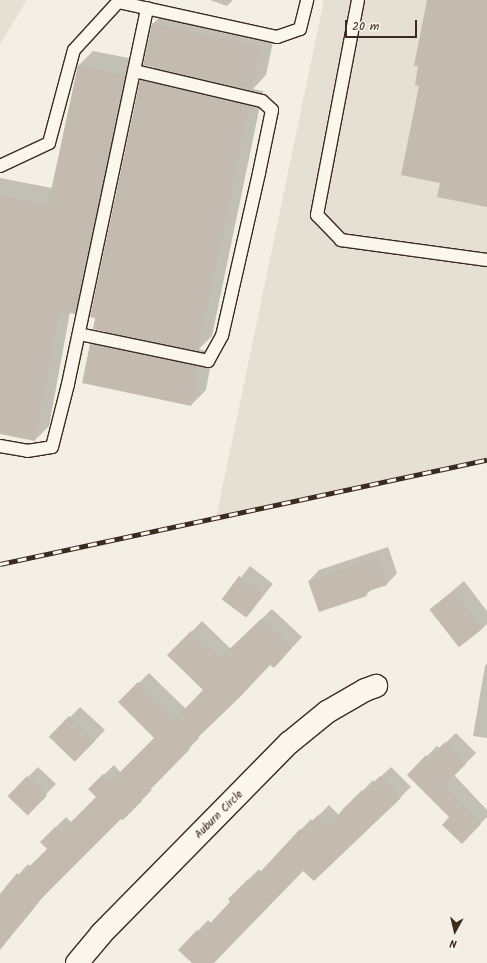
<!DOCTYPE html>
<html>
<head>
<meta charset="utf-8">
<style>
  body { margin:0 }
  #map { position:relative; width:487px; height:963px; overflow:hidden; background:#f3efe4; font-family:Kalam,sans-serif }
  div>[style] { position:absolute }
  .built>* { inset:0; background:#e5dfd4 }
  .shadow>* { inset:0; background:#0003; transform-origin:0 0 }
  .building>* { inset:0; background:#c3bbb0; transform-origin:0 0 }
  .roads { filter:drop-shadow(1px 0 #3b2a1e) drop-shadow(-1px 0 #3b2a1e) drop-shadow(0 1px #3b2a1e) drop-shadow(0 -1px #3b2a1e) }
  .service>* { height:12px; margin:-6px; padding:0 6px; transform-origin:6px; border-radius:6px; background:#fbf7ec }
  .minor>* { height:22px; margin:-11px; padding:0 11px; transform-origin:11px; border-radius:11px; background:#fbf7ec }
  .rail>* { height:4.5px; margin-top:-2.25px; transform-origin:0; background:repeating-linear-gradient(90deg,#fbf7ec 0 9px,#3b2a1e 0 18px); box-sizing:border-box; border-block:1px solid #3b2a1e }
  span { translate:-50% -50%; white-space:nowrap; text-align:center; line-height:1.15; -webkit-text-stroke:3px #fbf7ec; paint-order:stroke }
  .street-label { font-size:11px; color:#3b2a1e }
  .north { position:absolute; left:435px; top:911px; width:40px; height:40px; -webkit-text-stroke:3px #fbf7ec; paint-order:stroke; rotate:188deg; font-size:11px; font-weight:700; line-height:16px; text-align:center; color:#3b2a1e }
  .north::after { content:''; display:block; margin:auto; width:14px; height:18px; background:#3b2a1e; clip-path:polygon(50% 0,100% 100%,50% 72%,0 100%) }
  .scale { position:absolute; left:345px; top:20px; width:72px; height:18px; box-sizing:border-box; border:2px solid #3b2a1e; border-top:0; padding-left:5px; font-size:12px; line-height:14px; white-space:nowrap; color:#3b2a1e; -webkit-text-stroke:3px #fbf7ec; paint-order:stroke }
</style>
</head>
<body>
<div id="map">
  <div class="built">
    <i style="clip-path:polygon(0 0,27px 0,0 44px)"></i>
    <i style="clip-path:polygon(324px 0,487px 0,487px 460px,216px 518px)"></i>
  </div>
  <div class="shadow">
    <i style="clip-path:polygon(210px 0,233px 0,227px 6px)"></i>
    <i style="clip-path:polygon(167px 9px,275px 32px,266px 75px,253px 89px,263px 91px,212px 336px,199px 349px,209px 352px,212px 357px,206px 390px,191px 405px,91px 344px,105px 331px,140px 80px,154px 67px,153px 24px)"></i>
    <i style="clip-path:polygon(93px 51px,139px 60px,89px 298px,75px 313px,70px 312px,49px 426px,35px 440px,0 433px,0 178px,52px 188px,79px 65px)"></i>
    <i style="clip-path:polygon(388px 547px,397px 573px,387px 584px,373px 588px,366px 595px,309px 581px,319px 570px)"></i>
    <i style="left:250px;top:566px;width:29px;height:42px;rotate:38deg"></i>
    <i style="clip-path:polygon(464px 581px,487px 611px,487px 624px,483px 628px,430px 610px)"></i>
    <i style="clip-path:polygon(272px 609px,302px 637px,284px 656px,271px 664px,198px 736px,199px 738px,150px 789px,152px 790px,123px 819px,121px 817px,51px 887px,22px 923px,0 945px,0 896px,28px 864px,30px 866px,48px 849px,41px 842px,66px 817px,72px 823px,97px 797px,89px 789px,114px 765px,121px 773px,156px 738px,120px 702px,149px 673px,186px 709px,205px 690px,169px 655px,202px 621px,231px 649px)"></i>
    <i style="clip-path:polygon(487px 663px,487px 738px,473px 736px,485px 666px)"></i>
    <i style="clip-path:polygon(80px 707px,105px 730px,86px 750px,51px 737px)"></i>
    <i style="clip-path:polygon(456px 733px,476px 753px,454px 775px,487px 810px,487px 817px,462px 842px,451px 817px,408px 775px,437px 746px,440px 748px)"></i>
    <i style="clip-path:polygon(38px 767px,56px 784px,27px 814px,28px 777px)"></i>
    <i style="clip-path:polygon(391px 767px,411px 787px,314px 880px,303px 870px,213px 963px,193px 963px,180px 950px,208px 920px,211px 923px,232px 901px,229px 899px,259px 869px,261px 872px,311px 819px,313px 821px,329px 805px,339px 815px,373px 780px,375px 782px)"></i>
  </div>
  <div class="building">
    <i style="clip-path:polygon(427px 0,487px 0,487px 207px,437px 197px,440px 183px,401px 175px,419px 86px,415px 85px,418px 66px,414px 66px)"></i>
    <i style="left:152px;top:23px;width:111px;height:43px;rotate:12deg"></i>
    <i style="clip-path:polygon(78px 65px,125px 75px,75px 314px,59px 311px,35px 441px,0 434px,0 195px,48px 205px)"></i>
    <i style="clip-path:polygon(140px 80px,249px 106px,198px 351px,93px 329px,95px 318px,90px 317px)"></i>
    <i style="clip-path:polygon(90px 344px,195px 366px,194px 371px,198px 371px,191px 406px,82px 383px)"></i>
    <i style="clip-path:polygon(378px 557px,387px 585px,366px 592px,367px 596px,319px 612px,308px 581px)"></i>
    <i style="left:239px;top:576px;width:30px;height:29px;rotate:37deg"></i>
    <i style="left:453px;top:591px;width:48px;height:30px;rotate:52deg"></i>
    <i style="clip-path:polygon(261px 619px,292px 648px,274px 668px,270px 665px,239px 698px,188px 747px,190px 749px,141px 799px,142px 801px,123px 820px,121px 819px,41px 899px,0 950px,0 894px,17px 873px,20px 876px,47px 849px,40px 842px,55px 827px,61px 832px,96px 797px,88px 789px,103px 774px,110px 782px,154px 738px,118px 702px,138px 682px,175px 719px,203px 690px,167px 655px,191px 631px,220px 658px)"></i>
    <i style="left:69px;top:716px;width:36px;height:29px;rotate:44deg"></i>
    <i style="clip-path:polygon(445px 742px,466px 764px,444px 786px,481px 824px,462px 844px,442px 825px,449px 817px,407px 775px,426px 755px,429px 758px)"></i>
    <i style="left:27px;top:776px;width:28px;height:28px;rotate:44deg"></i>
    <i style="clip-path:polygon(380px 776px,401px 798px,314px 881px,303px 871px,214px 963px,192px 963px,178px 950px,197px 930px,201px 933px,230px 902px,228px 899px,248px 879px,251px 882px,300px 829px,302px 831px,318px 815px,330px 826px,343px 809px,362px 790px,364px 792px)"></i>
  </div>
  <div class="roads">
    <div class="service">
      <i style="left:358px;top:0;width:219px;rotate:100.8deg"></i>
      <i style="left:317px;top:215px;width:35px;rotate:46deg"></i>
      <i style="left:341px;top:240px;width:147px;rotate:7.8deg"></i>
      <i style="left:0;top:166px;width:54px;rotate:-25.1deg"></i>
      <i style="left:49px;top:143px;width:96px;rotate:-75deg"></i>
      <i style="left:74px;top:50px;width:65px;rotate:-47.5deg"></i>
      <i style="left:118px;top:2px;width:163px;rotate:12.4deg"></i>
      <i style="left:277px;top:37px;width:24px;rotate:-19deg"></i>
      <i style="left:300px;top:29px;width:30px;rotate:-76deg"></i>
      <i style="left:79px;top:334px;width:132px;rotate:11.8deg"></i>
      <i style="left:208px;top:361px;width:29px;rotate:-61deg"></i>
      <i style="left:222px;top:336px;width:167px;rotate:-77.2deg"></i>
      <i style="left:259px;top:173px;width:64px;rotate:-78.3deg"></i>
      <i style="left:272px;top:110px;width:13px;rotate:-138deg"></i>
      <i style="left:262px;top:101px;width:131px;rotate:-166.8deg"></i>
      <i style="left:0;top:446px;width:27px;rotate:10deg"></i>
      <i style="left:27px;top:451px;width:25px;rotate:-9deg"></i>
      <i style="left:52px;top:447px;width:65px;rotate:-75.7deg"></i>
      <i style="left:68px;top:384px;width:384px;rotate:-78.1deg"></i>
    </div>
    <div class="minor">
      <i style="left:77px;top:963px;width:38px;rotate:-50deg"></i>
      <i style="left:101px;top:934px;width:268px;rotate:-45.5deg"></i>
      <i style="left:289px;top:743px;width:49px;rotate:-39.2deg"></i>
      <i style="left:327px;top:712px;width:44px;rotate:-30.1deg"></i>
      <i style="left:365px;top:690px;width:12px;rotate:-20deg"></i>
    </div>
  </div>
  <div class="rail">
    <i style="left:0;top:564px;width:498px;rotate:-12.1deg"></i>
  </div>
  <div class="street-label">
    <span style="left:219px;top:815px;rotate:-45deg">Auburn Circle</span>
  </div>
  <div class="north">N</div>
  <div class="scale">20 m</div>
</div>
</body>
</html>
